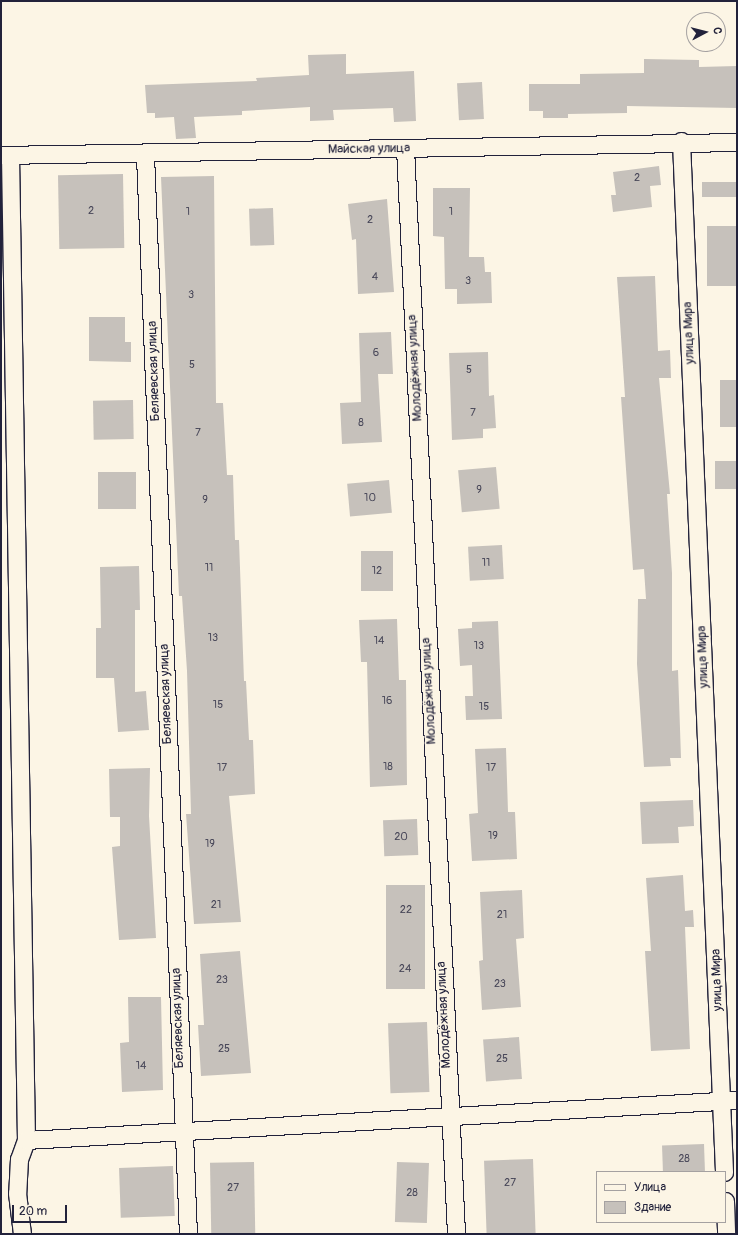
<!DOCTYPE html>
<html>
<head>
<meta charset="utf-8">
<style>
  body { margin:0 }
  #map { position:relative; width:738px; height:1235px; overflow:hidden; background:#fcf5e5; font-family:Pangolin,sans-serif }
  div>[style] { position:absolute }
  .building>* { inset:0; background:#c6c1bb; transform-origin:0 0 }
  .roads { filter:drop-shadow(1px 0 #22223b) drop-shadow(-1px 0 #22223b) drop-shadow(0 1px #22223b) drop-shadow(0 -1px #22223b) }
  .minor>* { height:17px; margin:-8.5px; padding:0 8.5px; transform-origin:8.5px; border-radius:8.5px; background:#fcf5e5 }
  span { translate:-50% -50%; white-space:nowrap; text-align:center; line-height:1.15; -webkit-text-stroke:3px #fcf5e5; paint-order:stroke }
  .number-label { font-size:11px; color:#4b4a5b }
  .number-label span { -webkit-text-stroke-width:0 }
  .street-label { font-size:13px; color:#22223b }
  .frame { position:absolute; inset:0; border:2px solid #22223b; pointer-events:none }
  .legend { position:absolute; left:596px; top:1171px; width:130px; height:52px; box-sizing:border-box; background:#fcf5e5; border:1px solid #a5a1a1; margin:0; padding:5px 7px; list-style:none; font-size:12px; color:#22223b }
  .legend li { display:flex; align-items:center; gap:8px; height:20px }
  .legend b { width:20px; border:1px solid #a5a1a1 }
  .north { position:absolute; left:686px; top:12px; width:40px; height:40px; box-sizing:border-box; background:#fcf5e5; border:1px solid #a5a1a1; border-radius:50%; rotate:83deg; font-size:11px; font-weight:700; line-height:16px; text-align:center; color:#22223b }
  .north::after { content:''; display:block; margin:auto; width:14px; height:18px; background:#22223b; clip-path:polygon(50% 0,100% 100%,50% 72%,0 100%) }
  .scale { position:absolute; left:12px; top:1205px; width:55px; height:18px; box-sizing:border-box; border:2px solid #22223b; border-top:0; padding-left:5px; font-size:12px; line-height:14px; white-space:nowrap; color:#22223b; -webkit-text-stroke:3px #fcf5e5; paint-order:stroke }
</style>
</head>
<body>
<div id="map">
  <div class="building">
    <i style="clip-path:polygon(346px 54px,346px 74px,414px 71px,416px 121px,394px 122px,393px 108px,333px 110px,334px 120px,310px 121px,310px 107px,242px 111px,242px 115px,194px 117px,196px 138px,176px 139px,174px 117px,155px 118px,155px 113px,147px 113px,145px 85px,257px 81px,256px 78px,309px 75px,308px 55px)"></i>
    <i style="clip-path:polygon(644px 59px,699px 60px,699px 67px,737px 66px,737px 108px,627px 106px,627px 113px,568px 114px,568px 118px,543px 118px,543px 111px,529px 111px,529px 84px,580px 84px,580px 74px,644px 73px)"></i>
    <i style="left:482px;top:82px;width:37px;height:25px;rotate:87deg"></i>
    <i style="clip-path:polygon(659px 166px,661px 185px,650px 186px,652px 207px,613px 212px,611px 195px,616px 195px,613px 172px)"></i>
    <i style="left:123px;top:174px;width:74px;height:65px;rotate:89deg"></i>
    <i style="clip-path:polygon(214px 176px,216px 403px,223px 403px,227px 475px,233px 475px,235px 540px,239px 540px,244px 681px,246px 681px,249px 740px,253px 740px,255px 794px,229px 796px,241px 922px,194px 924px,186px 814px,191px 814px,187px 671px,182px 596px,179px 596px,161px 177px)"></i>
    <i style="left:737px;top:182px;width:15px;height:35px;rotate:90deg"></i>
    <i style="clip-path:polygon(433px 188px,470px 188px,469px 257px,484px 257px,485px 272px,491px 272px,492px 303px,457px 304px,457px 289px,445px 289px,444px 237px,433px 236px)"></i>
    <i style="clip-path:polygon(387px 199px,394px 292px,358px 294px,356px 239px,352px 240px,348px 204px)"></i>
    <i style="left:273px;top:208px;width:37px;height:24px;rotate:88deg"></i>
    <i style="left:737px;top:226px;width:60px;height:30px;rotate:90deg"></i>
    <i style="clip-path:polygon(655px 276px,658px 351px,670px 350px,671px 378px,659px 378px,670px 494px,667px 494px,672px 573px,672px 671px,678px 670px,681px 758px,670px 758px,671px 766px,644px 767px,637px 664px,638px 599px,646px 599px,644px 569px,633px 570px,621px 397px,625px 397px,617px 277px)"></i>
    <i style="clip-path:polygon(89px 317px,125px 317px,125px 342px,131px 342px,131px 362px,89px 361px)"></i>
    <i style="clip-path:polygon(391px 332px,393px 374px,378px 374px,382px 442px,342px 444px,340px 403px,361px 402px,359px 333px)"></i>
    <i style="clip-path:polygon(488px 352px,489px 396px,494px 395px,496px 428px,483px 429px,483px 438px,452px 440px,449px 353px)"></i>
    <i style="left:737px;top:380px;width:47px;height:17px;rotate:90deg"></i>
    <i style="left:133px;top:400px;width:39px;height:40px;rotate:89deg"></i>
    <i style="left:737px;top:461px;width:28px;height:22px;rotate:90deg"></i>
    <i style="left:496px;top:467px;width:42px;height:38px;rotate:85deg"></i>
    <i style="left:98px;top:472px;width:38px;height:37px"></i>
    <i style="left:389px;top:480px;width:33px;height:42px;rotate:85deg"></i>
    <i style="left:502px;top:545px;width:34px;height:34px;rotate:87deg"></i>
    <i style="left:361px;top:551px;width:32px;height:40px"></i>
    <i style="clip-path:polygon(139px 566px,140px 610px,135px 610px,135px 692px,146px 691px,149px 730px,118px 732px,114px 678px,96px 678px,96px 628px,101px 628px,100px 567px)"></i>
    <i style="clip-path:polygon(397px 619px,399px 680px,406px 680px,407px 785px,370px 787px,367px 662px,361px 662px,359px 620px)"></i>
    <i style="clip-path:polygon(498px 621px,502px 719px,466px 720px,465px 696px,473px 696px,472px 665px,460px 666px,458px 629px,472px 628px,472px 622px)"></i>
    <i style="clip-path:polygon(506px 748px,508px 812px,515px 812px,517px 859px,472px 861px,469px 814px,478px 813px,475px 749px)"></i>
    <i style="clip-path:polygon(150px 768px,149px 816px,156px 938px,119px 940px,112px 847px,120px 846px,120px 817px,110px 817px,109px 769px)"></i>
    <i style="clip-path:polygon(693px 800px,694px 826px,678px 827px,679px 843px,642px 844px,640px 802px)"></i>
    <i style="left:417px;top:819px;width:36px;height:34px;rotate:88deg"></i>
    <i style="clip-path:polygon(683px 875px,685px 911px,693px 910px,694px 927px,685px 927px,690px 1049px,651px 1051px,645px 951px,651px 951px,646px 878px)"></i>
    <i style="left:386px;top:885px;width:39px;height:104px"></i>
    <i style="clip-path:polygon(522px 890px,524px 938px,516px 939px,521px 1007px,482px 1010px,479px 961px,483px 960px,480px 892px)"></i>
    <i style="clip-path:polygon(240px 951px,251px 1073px,201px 1076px,198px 1025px,204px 1025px,200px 954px)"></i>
    <i style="clip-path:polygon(128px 997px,161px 997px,163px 1090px,122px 1092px,120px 1043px,129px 1042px)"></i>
    <i style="left:427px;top:1022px;width:70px;height:39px;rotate:88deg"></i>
    <i style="left:519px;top:1037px;width:42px;height:36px;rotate:86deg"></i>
    <i style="left:704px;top:1144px;width:28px;height:42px;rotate:88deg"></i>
    <i style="left:533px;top:1159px;width:75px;height:49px;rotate:88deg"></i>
    <i style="left:254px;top:1162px;width:72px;height:44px;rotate:89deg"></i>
    <i style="left:397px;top:1162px;width:32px;height:60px;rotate:2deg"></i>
    <i style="left:173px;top:1166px;width:50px;height:54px;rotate:88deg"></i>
  </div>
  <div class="roads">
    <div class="minor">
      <i style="left:681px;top:141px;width:1032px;rotate:87.61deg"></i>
      <i style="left:405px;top:148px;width:1087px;rotate:87.31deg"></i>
      <i style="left:1px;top:155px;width:736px;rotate:-1.01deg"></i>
      <i style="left:10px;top:155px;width:985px;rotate:89.07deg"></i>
      <i style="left:26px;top:1140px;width:20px;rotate:110deg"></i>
      <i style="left:19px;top:1159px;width:34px;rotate:93deg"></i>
      <i style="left:17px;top:1193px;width:41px;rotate:83deg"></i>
      <i style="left:145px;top:155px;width:1080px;rotate:87.72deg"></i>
      <i style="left:26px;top:1140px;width:712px;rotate:-3.22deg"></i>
      <i style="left:725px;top:1201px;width:33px;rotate:88deg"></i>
    </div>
  </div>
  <div class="number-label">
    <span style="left:637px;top:178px">2</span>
    <span style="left:91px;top:211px">2</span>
    <span style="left:188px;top:212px">1</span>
    <span style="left:451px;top:212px">1</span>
    <span style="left:370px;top:220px">2</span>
    <span style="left:375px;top:277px">4</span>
    <span style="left:468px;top:281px">3</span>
    <span style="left:191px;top:295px">3</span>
    <span style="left:376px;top:353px">6</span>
    <span style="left:192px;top:365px">5</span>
    <span style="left:469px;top:370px">5</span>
    <span style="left:473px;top:413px">7</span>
    <span style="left:361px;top:423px">8</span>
    <span style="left:198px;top:433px">7</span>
    <span style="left:479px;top:490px">9</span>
    <span style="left:370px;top:498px">10</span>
    <span style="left:205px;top:500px">9</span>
    <span style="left:486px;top:563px">11</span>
    <span style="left:209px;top:568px">11</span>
    <span style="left:377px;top:571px">12</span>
    <span style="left:213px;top:638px">13</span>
    <span style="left:379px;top:641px">14</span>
    <span style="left:479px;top:646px">13</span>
    <span style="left:387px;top:701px">16</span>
    <span style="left:218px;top:705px">15</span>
    <span style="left:484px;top:707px">15</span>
    <span style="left:388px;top:767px">18</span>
    <span style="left:222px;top:768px">17</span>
    <span style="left:491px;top:768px">17</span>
    <span style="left:493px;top:836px">19</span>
    <span style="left:401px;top:837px">20</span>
    <span style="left:210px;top:844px">19</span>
    <span style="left:216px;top:905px">21</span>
    <span style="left:406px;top:910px">22</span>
    <span style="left:502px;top:915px">21</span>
    <span style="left:405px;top:969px">24</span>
    <span style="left:222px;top:980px">23</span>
    <span style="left:500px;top:984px">23</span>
    <span style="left:224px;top:1049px">25</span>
    <span style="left:502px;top:1059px">25</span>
    <span style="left:141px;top:1066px">14</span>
    <span style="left:684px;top:1159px">28</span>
    <span style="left:510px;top:1183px">27</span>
    <span style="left:233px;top:1188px">27</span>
    <span style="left:412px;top:1193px">28</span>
  </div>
  <div class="street-label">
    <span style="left:369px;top:149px;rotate:-1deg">Майская улица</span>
    <span style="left:689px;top:333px;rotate:-92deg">улица Мира</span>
    <span style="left:415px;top:368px;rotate:-93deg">Молодёжная улица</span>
    <span style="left:154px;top:371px;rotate:-92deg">Беляевская улица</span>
    <span style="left:703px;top:657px;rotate:-92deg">улица Мира</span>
    <span style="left:429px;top:691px;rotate:-93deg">Молодёжная улица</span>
    <span style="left:166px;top:694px;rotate:-92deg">Беляевская улица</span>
    <span style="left:717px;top:980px;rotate:-92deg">улица Мира</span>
    <span style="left:444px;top:1015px;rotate:-93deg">Молодёжная улица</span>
    <span style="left:178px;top:1018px;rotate:-92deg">Беляевская улица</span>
  </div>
  <div class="frame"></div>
  <ul class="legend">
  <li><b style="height:5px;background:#fcf5e5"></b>Улица</li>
  <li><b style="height:11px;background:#c6c1bb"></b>Здание</li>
  </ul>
  <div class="north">С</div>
  <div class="scale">20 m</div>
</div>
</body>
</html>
